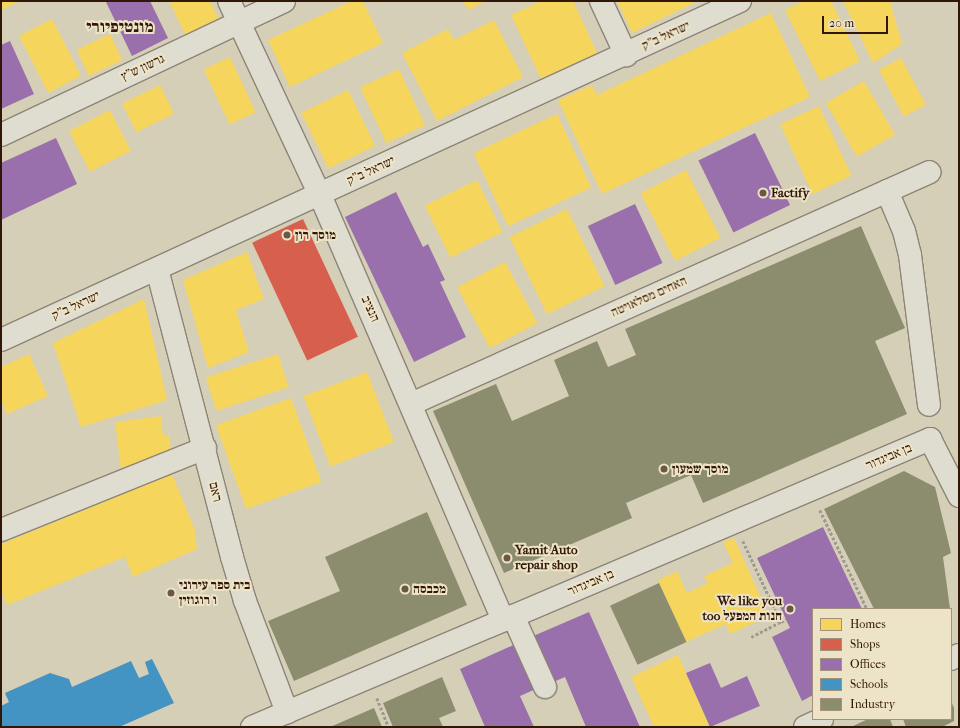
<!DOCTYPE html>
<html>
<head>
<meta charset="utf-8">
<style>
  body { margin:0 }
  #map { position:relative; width:960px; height:728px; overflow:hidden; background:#d6cfb8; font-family:"IM FELL French Canon","Frank Ruhl Libre",serif }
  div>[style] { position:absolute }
  .homes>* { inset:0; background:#f6d55c; transform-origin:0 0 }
  .shops>* { inset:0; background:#d6604d; transform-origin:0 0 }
  .offices>* { inset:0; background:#9970ab; transform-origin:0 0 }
  .schools>* { inset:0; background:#4393c3 }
  .industry>* { inset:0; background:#8c8c6e; transform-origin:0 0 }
  .path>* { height:2.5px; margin-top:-1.25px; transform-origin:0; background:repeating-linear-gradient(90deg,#9f998f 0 3px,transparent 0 5px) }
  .roads { filter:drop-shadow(1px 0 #8c8476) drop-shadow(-1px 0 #8c8476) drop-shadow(0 1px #8c8476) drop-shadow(0 -1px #8c8476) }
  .minor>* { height:22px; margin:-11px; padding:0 11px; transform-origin:11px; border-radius:11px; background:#dfdcd0 }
  .dots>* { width:11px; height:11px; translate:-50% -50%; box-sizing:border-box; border:2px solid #ede4c8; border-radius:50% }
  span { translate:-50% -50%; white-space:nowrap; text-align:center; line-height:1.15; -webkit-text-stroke:4px #ede4c8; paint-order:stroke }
  .street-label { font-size:13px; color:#311708 }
  .poi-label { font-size:13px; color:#311708; font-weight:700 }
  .left { translate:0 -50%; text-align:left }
  .right { translate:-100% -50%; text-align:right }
  .district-label { font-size:17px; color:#311708; font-weight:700 }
  .frame { position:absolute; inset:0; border:2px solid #311708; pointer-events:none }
  .legend { position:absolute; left:812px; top:608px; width:140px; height:112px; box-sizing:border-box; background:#ede4c8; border:1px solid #a2927b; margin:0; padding:5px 7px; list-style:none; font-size:12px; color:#311708 }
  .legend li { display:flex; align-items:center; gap:8px; height:20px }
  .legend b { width:20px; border:1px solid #a2927b }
  .scale { position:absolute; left:822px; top:16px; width:66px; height:18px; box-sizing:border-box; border:2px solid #311708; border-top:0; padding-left:5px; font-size:12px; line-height:14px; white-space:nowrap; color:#311708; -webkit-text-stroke:3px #ede4c8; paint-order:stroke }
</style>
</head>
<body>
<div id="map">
  <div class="homes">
    <i style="clip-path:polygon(1px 1px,20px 1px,1px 10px)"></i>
    <i style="clip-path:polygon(169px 1px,210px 1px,220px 22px,187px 38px)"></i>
    <i style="clip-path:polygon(352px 1px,363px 1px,383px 43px,290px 87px,268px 40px)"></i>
    <i style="clip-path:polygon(463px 1px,486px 1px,468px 10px)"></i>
    <i style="clip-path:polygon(541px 1px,573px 1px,597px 53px,541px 79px,511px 15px)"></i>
    <i style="clip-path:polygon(617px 1px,693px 1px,694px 3px,632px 33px)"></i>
    <i style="clip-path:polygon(804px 1px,831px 1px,860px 61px,820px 81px,785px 10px)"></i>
    <i style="clip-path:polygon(843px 1px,890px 1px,902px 44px,873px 63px)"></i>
    <i style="clip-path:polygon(771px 13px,810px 97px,602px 194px,558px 100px,592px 85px,597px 95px)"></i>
    <i style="left:52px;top:19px;width:64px;height:37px;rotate:63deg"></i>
    <i style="clip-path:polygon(494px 20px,523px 77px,437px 121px,402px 53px,448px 29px,454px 40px)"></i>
    <i style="left:110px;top:34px;width:29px;height:37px;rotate:65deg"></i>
    <i style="left:230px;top:57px;width:61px;height:29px;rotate:65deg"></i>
    <i style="left:901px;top:58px;width:53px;height:25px;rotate:62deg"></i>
    <i style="left:399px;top:69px;width:62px;height:43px;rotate:65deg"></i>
    <i style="left:864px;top:81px;width:62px;height:44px;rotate:60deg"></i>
    <i style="left:160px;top:85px;width:32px;height:42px;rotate:64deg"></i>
    <i style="left:348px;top:90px;width:62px;height:52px;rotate:64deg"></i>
    <i style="left:819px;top:106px;width:77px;height:43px;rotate:65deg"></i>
    <i style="left:110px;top:110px;width:46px;height:46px;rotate:63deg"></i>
    <i style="left:557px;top:114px;width:81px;height:92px;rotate:65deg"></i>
    <i style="left:686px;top:170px;width:76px;height:51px;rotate:63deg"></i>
    <i style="left:477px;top:180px;width:58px;height:58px;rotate:64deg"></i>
    <i style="left:567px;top:209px;width:86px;height:64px;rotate:64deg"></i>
    <i style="clip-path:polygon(247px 252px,264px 299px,236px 310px,249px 352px,208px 368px,183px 280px)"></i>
    <i style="left:505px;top:262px;width:69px;height:54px;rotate:62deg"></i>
    <i style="clip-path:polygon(144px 299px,167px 400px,81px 427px,53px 343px)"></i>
    <i style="clip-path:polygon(29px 354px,48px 396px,7px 414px,1px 400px,1px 367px)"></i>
    <i style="left:278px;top:354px;width:35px;height:76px;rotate:72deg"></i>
    <i style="left:367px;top:372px;width:75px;height:68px;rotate:69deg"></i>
    <i style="left:291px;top:398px;width:89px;height:80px;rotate:70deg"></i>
    <i style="clip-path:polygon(161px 416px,163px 436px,169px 435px,171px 450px,121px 470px,115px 422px)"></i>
    <i style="clip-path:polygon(172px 474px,195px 530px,197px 549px,133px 577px,125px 557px,7px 605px,1px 590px,1px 544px)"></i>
    <i style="clip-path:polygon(734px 538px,769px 616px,730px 634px,726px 624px,686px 642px,658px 580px,677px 571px,687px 593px,708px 583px,704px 576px,733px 563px,723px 542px)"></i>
    <i style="clip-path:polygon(678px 655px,710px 727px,654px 727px,631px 677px)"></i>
  </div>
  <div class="shops">
    <i style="left:303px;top:219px;width:130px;height:56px;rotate:65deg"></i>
  </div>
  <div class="offices">
    <i style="clip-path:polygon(109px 1px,150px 1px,168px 38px,132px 56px,106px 2px)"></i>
    <i style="clip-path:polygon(10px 41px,34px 94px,1px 109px,1px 45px)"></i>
    <i style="left:755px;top:133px;width:80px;height:63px;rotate:64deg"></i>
    <i style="clip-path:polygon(56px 138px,77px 184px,1px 220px,1px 163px)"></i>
    <i style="clip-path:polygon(396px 192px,423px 247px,428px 244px,445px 280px,440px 282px,466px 337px,414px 362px,345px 217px)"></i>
    <i style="left:635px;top:204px;width:65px;height:52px;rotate:65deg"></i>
    <i style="clip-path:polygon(823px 527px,862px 609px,813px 609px,813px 695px,802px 701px,772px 637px,790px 628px,757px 558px)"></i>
    <i style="clip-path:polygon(589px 612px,640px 727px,586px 727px,565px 677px,551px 683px,531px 637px)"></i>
    <i style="clip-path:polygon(518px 643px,538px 688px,520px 696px,534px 727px,485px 727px,460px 669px)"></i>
    <i style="clip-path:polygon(710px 663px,721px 688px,747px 676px,760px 706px,710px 727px,686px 673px)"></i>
  </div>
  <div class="schools">
    <i style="clip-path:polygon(152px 659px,174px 703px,119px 727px,1px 727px,1px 706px,9px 702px,5px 693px,50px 673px,69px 679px,72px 687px,131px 661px,139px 678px,149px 674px,145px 662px)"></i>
  </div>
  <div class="industry">
    <i style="clip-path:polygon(861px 226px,905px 328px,875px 341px,907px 414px,703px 503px,691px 475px,626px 503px,632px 518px,504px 573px,433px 411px,496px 384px,512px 421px,569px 396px,554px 360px,597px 341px,608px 367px,636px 355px,625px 329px)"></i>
    <i style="clip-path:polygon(904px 471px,935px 487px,951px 553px,943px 557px,950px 609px,874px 609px,824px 509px)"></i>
    <i style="clip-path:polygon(427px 512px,467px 605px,294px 681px,268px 621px,340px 591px,325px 557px)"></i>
    <i style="left:659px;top:583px;width:65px;height:54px;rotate:65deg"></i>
    <i style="clip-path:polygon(442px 677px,456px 711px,439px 718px,443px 727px,393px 727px,383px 703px)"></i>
    <i style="clip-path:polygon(951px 701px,954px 708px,954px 721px,942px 727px,906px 727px,903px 719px,951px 719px)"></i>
    <i style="clip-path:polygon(374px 708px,382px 727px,330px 727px)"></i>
    <i style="clip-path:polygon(868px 719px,890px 719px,893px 727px,851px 727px)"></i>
  </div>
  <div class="path">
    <i style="left:820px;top:510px;width:110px;rotate:64.6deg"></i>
    <i style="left:743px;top:541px;width:89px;rotate:64.9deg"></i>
    <i style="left:781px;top:622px;width:6px;rotate:-31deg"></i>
    <i style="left:751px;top:637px;width:34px;rotate:-27deg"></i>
    <i style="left:377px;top:698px;width:31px;rotate:68deg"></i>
  </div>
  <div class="roads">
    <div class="minor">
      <i style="left:229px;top:1px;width:214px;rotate:64.9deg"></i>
      <i style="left:320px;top:195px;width:463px;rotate:66.7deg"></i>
      <i style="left:601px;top:1px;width:60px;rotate:65.2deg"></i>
      <i style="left:1px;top:135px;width:313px;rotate:-25.3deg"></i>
      <i style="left:887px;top:191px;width:43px;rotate:67deg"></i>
      <i style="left:904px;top:231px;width:25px;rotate:76deg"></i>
      <i style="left:910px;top:255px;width:151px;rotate:82.8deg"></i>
      <i style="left:157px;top:269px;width:298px;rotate:75.4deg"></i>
      <i style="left:232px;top:557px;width:46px;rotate:73.5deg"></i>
      <i style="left:245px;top:601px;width:119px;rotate:69.3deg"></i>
      <i style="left:1px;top:340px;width:813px;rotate:-24.64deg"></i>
      <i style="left:411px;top:404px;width:568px;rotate:-24.09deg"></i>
      <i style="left:1px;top:530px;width:220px;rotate:-21.9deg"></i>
      <i style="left:513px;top:616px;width:78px;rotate:65.7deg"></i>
      <i style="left:951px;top:659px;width:9px;rotate:-27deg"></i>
      <i style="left:252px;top:727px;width:737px;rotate:-23.01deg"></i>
      <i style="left:930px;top:439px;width:64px;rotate:63deg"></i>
      <i style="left:805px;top:727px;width:19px;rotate:-25deg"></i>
    </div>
  </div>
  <div class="dots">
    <i style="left:763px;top:193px;background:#6b5746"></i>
    <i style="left:287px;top:235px;background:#6b5746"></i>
    <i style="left:664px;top:469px;background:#6b5746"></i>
    <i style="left:507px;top:558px;background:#6b5746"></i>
    <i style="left:405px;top:589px;background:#6b5746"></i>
    <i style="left:171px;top:593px;background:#6b5746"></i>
    <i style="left:790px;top:609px;background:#6b5746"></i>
  </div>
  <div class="street-label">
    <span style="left:666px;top:36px;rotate:-25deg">ישראל ב"ק</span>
    <span style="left:143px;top:68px;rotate:-25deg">גרשון ש"ץ</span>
    <span style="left:371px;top:171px;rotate:-25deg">ישראל ב"ק</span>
    <span style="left:649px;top:297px;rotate:-24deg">האחים מסלאויטה</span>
    <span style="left:76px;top:306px;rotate:-25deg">ישראל ב"ק</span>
    <span style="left:370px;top:309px;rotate:66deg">הנציב</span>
    <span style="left:889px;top:457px;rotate:-23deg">בן אביגדור</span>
    <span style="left:215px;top:492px;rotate:77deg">ראם</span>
    <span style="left:591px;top:583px;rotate:-23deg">בן אביגדור</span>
  </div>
  <div class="poi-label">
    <span class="left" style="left:771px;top:193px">Factify</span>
    <span class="left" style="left:295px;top:235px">מוסך רון</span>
    <span class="left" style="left:672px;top:469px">מוסך שמעון</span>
    <span class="left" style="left:515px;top:558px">Yamit Auto<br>repair shop</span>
    <span class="left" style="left:179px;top:593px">בית ספר עירוני<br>ו רוגוזין</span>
    <span class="left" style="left:413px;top:589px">מכבסה</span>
    <span class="right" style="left:782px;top:609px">We like you<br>too חנות המפעל</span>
  </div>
  <div class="district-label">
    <span style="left:120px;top:27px">מונטיפיורי</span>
  </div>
  <div class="frame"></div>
  <ul class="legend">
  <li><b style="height:11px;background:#f6d55c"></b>Homes</li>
  <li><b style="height:11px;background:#d6604d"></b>Shops</li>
  <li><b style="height:11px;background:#9970ab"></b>Offices</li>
  <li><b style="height:11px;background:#4393c3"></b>Schools</li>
  <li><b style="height:11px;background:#8c8c6e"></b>Industry</li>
  </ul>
  <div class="scale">20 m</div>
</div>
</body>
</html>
